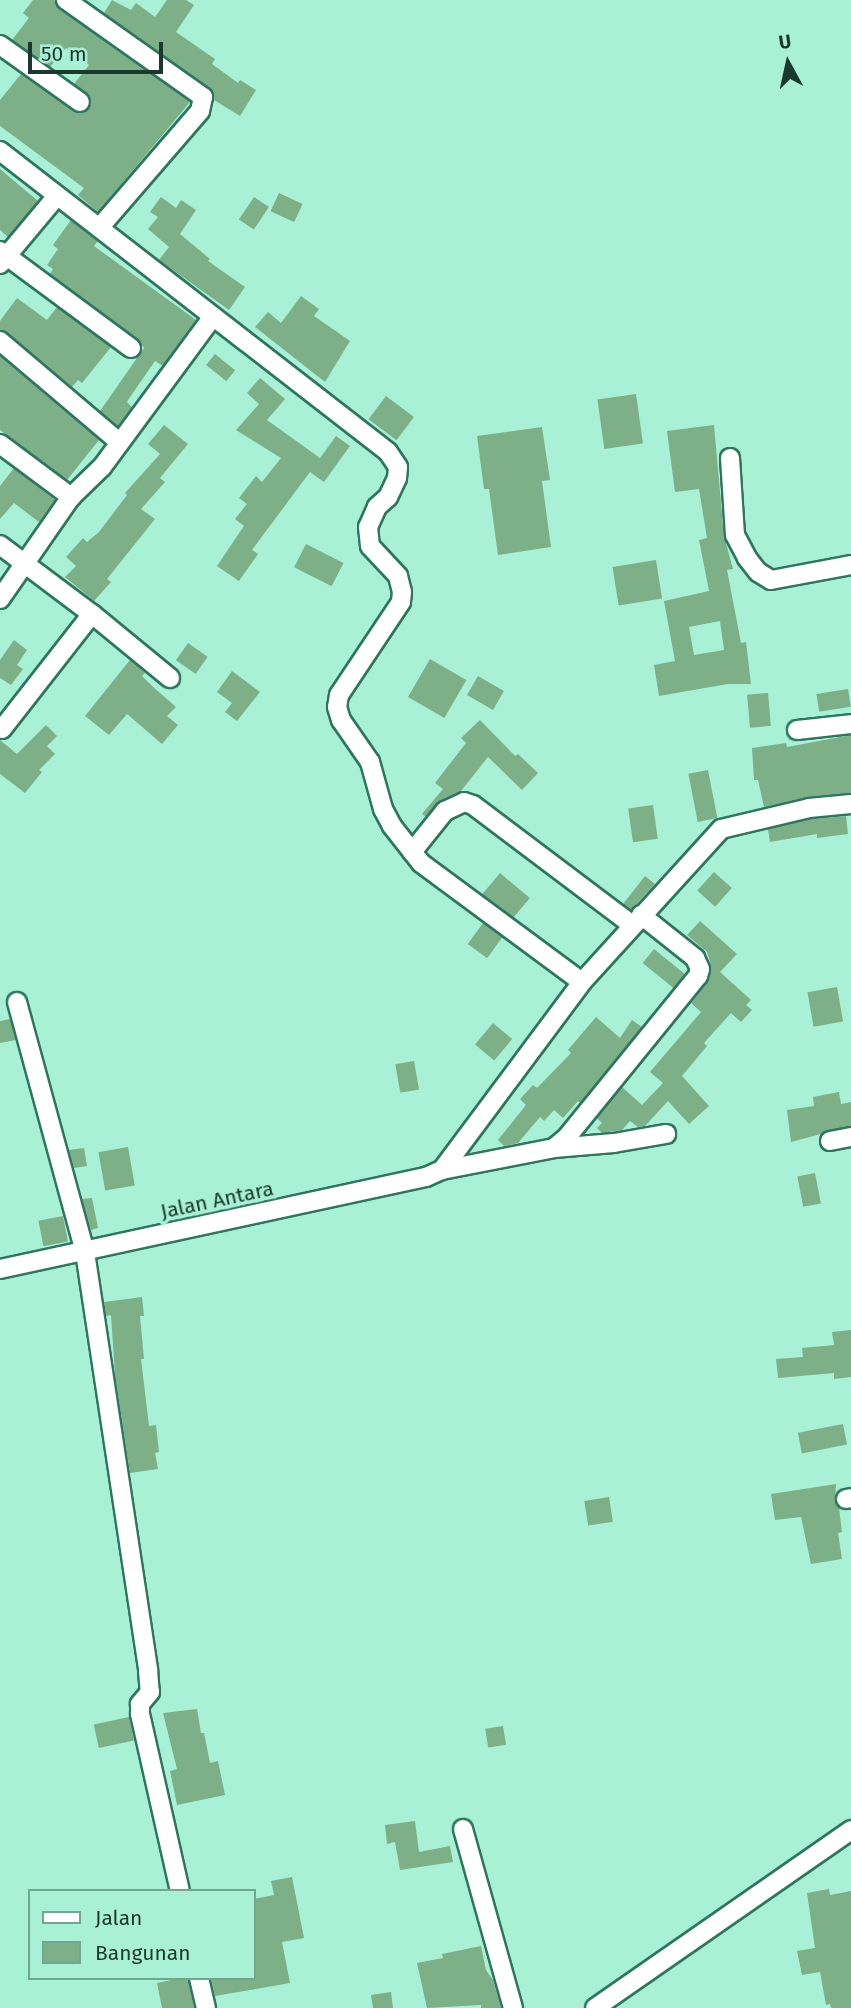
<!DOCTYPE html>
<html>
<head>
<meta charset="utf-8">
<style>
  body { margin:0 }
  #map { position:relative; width:851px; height:2008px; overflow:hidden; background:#a8f1d6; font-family:"Fira Sans",sans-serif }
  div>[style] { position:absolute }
  .building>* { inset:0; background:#7db086; transform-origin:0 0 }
  .roads { filter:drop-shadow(2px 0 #2d765f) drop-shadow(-2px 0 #2d765f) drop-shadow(0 2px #2d765f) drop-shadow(0 -2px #2d765f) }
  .street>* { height:18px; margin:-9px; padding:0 9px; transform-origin:9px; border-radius:9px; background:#fff }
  span { translate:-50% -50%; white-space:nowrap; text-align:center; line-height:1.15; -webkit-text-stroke:7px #a8f1d6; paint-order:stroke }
  .street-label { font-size:21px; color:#1a382e }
  .legend { position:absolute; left:28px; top:1889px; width:228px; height:91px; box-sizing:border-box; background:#a8f1d6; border:2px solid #6fa793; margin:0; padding:9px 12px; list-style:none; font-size:21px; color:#1a382e }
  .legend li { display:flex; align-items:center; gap:14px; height:35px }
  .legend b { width:35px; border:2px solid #6fa793 }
  .north { position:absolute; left:753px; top:28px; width:70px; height:70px; -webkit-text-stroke:5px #a8f1d6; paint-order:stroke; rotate:352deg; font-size:19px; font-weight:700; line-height:28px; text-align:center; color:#1a382e }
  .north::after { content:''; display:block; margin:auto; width:24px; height:32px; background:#1a382e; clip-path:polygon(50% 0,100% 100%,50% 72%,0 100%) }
  .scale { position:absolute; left:28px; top:42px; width:135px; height:32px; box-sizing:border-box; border:4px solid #1a382e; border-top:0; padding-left:9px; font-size:21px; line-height:24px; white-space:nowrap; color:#1a382e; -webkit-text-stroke:5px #a8f1d6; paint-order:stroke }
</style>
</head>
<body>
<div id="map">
  <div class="building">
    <i style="clip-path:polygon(33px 0,55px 0,59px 9px,190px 102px,98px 212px,78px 195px,84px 188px,0 126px,0 100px,21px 74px,74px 112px,84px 113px,91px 104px,87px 93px,74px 84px,89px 65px,66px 48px,50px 67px,12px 40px,29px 18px,23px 13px)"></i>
    <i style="clip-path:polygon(112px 0,131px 10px,136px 3px,155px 17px,167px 0,186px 0,194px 5px,176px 32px,215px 59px,212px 64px,238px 83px,240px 80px,256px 90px,240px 116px,214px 100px,210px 88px,104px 13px)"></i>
    <i style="clip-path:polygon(0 169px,38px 201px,8px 237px,0 230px)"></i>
    <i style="left:279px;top:193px;width:26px;height:20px;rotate:25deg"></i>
    <i style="clip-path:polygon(161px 197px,176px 208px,181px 200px,196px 210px,180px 234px,210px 259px,208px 261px,245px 287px,229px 310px,159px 260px,169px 247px,148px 229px,158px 217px,150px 212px)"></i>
    <i style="left:254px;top:197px;width:18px;height:27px;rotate:34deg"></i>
    <i style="clip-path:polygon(71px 220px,98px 241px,94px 246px,196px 320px,163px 366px,155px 361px,128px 400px,127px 402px,132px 407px,118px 426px,100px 411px,144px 348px,138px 339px,50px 274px,53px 269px,47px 265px,58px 249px,53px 245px)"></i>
    <i style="clip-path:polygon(301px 296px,319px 309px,314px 316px,350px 341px,325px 382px,255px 327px,268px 312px,281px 323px)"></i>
    <i style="clip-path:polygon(17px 298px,47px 320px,57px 307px,111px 347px,82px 383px,78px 380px,72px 387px,7px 332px,0 330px,0 321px)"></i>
    <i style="left:215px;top:354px;width:26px;height:14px;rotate:39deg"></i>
    <i style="clip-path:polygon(0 356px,99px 440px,67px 480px,0 430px)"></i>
    <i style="clip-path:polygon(260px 378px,285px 399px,267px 420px,320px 458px,336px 436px,350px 446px,324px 482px,310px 472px,252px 550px,258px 554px,239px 581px,217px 566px,244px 526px,235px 519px,247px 504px,239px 498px,256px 476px,262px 482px,281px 458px,236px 430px,259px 404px,247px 393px)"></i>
    <i style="left:636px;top:394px;width:50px;height:39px;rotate:82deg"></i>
    <i style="left:386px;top:396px;width:35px;height:29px;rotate:37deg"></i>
    <i style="clip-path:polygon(164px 425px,188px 444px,160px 478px,165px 482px,141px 509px,155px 519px,107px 579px,111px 582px,94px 601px,65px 577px,76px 566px,66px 557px,83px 538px,87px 542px,99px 532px,127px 495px,125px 493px,160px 454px,148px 444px)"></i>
    <i style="clip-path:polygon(evenodd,714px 425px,724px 536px,733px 569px,727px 570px,741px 643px,746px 642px,751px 684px,728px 684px,659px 696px,654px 665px,675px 661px,664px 601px,709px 591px,699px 540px,707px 538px,699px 489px,675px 492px,667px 431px,714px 425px,720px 621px,724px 650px,694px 655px,689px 627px,720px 621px)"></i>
    <i style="clip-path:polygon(542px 427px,550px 480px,542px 481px,551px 547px,498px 555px,489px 489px,484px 489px,477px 436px)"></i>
    <i style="clip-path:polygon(14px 468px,55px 500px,39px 522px,14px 503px,0 519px,0 486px)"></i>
    <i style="left:306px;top:544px;width:42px;height:26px;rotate:27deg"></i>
    <i style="left:656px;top:560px;width:39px;height:44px;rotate:81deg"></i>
    <i style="clip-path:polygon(14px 640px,27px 650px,17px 665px,23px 669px,11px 685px,0 678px,0 660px)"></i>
    <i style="left:188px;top:643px;width:24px;height:21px;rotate:35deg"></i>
    <i style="left:430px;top:659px;width:42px;height:44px;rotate:30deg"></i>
    <i style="clip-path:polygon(130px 660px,145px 673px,142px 676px,151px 685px,176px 707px,167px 716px,178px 725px,162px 744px,127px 714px,109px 735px,85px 716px)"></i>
    <i style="clip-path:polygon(232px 671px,260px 692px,237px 721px,225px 712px,232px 703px,217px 692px)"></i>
    <i style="left:478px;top:676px;width:30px;height:22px;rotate:30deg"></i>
    <i style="left:848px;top:689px;width:18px;height:32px;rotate:81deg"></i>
    <i style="left:768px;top:693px;width:33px;height:21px;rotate:85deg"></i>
    <i style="clip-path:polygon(480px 720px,515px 756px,518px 754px,538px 773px,522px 790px,488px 757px,461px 791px,440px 801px,426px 817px,422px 814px,443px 789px,435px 783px,466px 743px,461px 738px)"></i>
    <i style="clip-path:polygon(46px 725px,57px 736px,47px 746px,55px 754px,39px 770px,42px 772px,25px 793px,0 774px,0 740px,17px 754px)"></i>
    <i style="clip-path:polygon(851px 735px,851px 793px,808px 797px,764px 807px,758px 780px,754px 780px,752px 748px,786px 743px,787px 747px)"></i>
    <i style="left:708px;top:770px;width:49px;height:20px;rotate:79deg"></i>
    <i style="left:653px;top:805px;width:34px;height:25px;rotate:82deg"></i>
    <i style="clip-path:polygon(846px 816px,848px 834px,817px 838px,817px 834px,770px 842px,768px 829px,811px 819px)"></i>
    <i style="left:714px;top:872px;width:24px;height:25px;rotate:42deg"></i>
    <i style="left:500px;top:873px;width:39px;height:28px;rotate:40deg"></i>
    <i style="clip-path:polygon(645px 876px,655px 884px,631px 910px,623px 904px)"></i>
    <i style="clip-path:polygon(700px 921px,737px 954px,720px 972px,751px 1000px,746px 1005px,752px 1010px,741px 1022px,731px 1013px,704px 1043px,707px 1046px,682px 1076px,709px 1106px,689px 1124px,668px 1101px,645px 1126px,638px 1127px,630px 1121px,622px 1130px,602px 1133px,597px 1128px,602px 1123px,597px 1118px,622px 1087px,642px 1105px,663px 1083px,650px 1072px,701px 1012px,691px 1003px,707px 983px,711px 965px,707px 952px,687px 935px)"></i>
    <i style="left:483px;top:923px;width:24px;height:26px;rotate:36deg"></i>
    <i style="left:654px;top:949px;width:40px;height:18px;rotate:39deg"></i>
    <i style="left:837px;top:987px;width:35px;height:30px;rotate:80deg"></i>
    <i style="clip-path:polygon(596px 1017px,620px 1038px,632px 1020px,642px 1027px,580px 1103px,578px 1101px,563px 1118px,554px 1110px,544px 1121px,540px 1117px,518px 1143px,504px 1146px,498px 1140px,526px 1105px,520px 1099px,533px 1085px,537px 1088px,571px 1053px,568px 1050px)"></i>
    <i style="clip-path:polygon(10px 1019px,16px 1040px,0 1043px,0 1021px)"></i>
    <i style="left:493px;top:1023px;width:25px;height:28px;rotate:40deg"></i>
    <i style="left:414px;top:1061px;width:29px;height:19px;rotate:80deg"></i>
    <i style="clip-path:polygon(839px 1092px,841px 1104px,851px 1102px,851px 1126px,791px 1142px,787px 1110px,814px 1106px,813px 1097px)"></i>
    <i style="left:128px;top:1147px;width:39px;height:30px;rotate:80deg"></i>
    <i style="clip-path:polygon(84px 1148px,87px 1166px,74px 1168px,69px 1150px)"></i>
    <i style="left:815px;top:1173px;width:31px;height:18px;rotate:79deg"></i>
    <i style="clip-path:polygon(92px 1198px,98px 1228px,91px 1230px,82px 1199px)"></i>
    <i style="left:63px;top:1216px;width:26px;height:25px;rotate:79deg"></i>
    <i style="clip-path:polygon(142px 1297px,144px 1316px,140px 1316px,144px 1359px,141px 1359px,149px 1426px,156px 1425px,159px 1452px,155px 1453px,158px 1469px,130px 1473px,115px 1375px,111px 1315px,106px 1316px,104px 1302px)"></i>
    <i style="clip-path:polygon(851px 1330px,851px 1377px,834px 1379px,834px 1373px,778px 1378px,776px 1359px,803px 1357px,802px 1348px,834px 1345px,832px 1332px)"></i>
    <i style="left:843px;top:1424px;width:21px;height:46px;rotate:79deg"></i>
    <i style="clip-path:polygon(836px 1484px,835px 1501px,839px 1508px,842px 1532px,838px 1533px,842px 1559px,811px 1564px,801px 1517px,775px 1520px,771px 1494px)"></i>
    <i style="left:609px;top:1497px;width:25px;height:25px;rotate:81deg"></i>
    <i style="clip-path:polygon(197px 1709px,201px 1733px,204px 1733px,210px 1763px,218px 1761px,225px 1795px,177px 1805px,170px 1771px,177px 1769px,163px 1713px)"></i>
    <i style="left:129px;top:1717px;width:24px;height:36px;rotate:78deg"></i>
    <i style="left:503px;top:1726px;width:19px;height:18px;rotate:81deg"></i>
    <i style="clip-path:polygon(415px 1821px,419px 1852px,450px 1846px,453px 1862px,400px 1870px,395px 1842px,387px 1844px,385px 1825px)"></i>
    <i style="clip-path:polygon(292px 1877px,304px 1938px,282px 1942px,290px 1983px,215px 1996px,211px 1978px,254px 1978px,254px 1899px,274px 1895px,271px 1881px)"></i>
    <i style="clip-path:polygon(829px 1889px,830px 1895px,851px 1891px,851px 2008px,831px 2008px,830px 2004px,826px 2005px,820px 1972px,802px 1975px,797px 1951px,815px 1948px,807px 1893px)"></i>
    <i style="clip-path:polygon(481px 1946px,486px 1970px,493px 1980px,501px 2008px,481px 2008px,481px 2005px,427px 2008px,417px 1963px,443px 1958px,442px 1954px)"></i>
    <i style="clip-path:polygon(181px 1978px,188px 1978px,194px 2008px,162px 2008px,157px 1983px)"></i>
    <i style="clip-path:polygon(391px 1992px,393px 2008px,373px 2008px,371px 1995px)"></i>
  </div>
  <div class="roads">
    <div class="street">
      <i style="left:66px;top:0;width:168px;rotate:35.3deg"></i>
      <i style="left:203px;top:97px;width:14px;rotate:102deg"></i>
      <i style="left:200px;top:111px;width:153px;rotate:130.8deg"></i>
      <i style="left:0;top:45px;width:98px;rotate:35.5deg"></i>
      <i style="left:0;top:151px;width:491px;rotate:37.8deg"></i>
      <i style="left:388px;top:452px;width:18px;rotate:56deg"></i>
      <i style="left:398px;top:467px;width:11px;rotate:95deg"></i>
      <i style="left:397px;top:478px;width:21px;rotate:115deg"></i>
      <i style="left:388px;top:497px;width:15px;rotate:138deg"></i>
      <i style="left:377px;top:507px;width:22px;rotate:114deg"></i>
      <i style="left:368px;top:527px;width:19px;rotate:84deg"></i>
      <i style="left:370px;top:546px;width:41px;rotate:47deg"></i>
      <i style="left:398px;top:576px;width:16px;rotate:76deg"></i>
      <i style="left:402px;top:592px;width:10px;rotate:96deg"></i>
      <i style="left:401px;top:602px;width:112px;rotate:123.7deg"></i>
      <i style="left:339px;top:695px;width:12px;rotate:99deg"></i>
      <i style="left:337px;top:707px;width:14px;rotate:73deg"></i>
      <i style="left:341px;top:720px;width:51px;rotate:55.4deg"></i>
      <i style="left:370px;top:762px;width:49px;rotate:74.5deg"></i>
      <i style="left:383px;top:809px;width:19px;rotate:62deg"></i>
      <i style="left:392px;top:826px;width:47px;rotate:51.9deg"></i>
      <i style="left:421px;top:863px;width:200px;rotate:36.5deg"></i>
      <i style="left:582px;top:982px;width:207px;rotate:-47.7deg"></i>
      <i style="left:721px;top:829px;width:90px;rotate:-13.4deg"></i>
      <i style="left:809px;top:808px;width:42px;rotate:-5.4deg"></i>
      <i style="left:0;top:251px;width:163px;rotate:36.5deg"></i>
      <i style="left:0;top:264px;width:87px;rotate:-50.1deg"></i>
      <i style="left:0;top:341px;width:155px;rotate:40.3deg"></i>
      <i style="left:0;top:444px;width:89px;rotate:36.7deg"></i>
      <i style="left:730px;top:458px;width:77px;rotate:86.3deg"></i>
      <i style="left:735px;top:535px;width:26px;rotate:62deg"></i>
      <i style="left:747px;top:558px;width:18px;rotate:52deg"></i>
      <i style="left:758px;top:572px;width:15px;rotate:32deg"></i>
      <i style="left:771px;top:580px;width:81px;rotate:-10.6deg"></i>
      <i style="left:0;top:545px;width:115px;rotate:36.9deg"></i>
      <i style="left:92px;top:614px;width:101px;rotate:39.4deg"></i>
      <i style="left:0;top:599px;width:124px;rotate:-55.2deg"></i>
      <i style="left:71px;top:497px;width:43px;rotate:-44.1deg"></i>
      <i style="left:102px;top:467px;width:185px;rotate:-53.6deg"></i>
      <i style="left:2px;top:729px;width:146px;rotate:-52deg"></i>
      <i style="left:797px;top:730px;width:54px;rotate:-6.3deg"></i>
      <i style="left:412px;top:852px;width:53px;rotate:-51.2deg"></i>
      <i style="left:445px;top:811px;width:21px;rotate:-25deg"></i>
      <i style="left:464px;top:802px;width:9px;rotate:18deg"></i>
      <i style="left:473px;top:805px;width:199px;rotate:37deg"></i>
      <i style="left:17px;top:1002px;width:259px;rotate:74.8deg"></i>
      <i style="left:85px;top:1252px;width:424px;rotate:81.4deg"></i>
      <i style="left:148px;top:1671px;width:21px;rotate:85deg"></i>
      <i style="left:150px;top:1692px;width:16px;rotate:130deg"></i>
      <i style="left:140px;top:1704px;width:10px;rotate:90deg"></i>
      <i style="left:140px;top:1714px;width:181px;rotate:77.3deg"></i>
      <i style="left:830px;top:1141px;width:21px;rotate:-11deg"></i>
      <i style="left:554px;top:1148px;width:17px;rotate:-40deg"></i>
      <i style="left:567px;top:1137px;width:208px;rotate:-50.9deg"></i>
      <i style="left:698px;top:976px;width:7px;rotate:-74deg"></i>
      <i style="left:700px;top:969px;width:12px;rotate:-114deg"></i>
      <i style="left:695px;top:958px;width:69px;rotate:-141.5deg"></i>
      <i style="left:442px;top:1170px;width:234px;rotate:-53.3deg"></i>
      <i style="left:0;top:1269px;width:436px;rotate:-12.2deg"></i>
      <i style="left:426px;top:1177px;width:17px;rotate:-24deg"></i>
      <i style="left:442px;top:1170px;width:114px;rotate:-11.1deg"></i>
      <i style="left:554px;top:1148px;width:60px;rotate:-4.8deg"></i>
      <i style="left:614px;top:1143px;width:53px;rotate:-9.8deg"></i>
      <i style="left:846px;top:1499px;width:5px;rotate:-11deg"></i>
      <i style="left:463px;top:1829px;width:186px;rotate:74.4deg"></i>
      <i style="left:199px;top:1978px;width:31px;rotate:77deg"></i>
      <i style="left:595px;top:2008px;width:312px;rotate:-34.8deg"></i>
    </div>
  </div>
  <div class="street-label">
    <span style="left:217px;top:1200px;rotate:-12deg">Jalan Antara</span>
  </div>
  <ul class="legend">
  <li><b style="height:9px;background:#fff"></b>Jalan</li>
  <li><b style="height:19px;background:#7db086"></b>Bangunan</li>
  </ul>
  <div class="north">U</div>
  <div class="scale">50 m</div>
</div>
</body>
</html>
